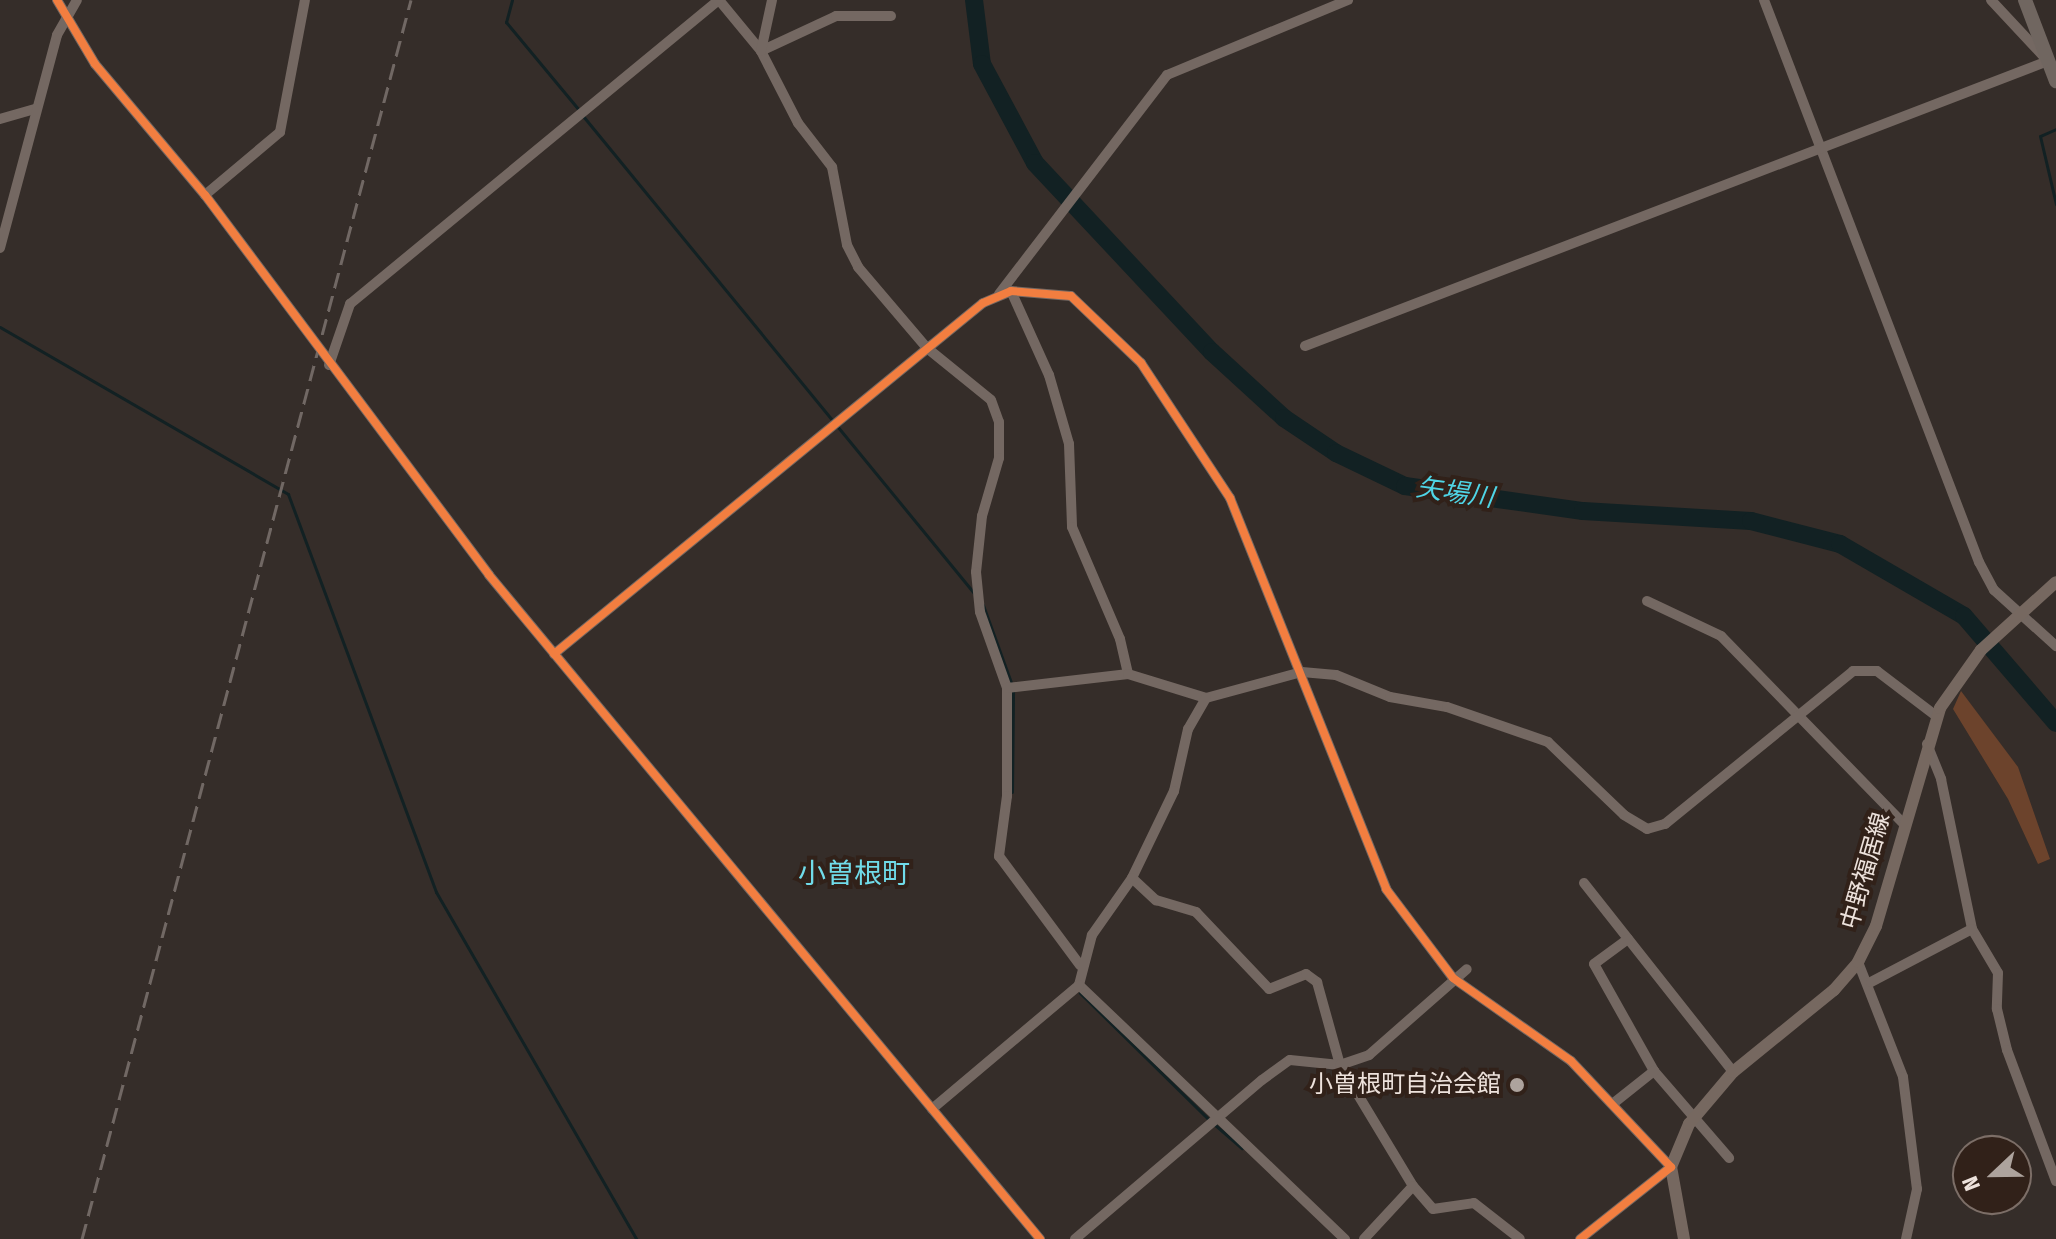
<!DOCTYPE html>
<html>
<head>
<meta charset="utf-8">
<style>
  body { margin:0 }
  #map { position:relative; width:2056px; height:1239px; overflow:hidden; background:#352d29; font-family:"Fira Sans Condensed","Noto Sans JP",sans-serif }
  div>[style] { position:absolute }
  .green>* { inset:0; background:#6c432c }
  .stream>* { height:3px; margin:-1.5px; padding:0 1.5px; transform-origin:1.5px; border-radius:1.5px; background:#122123 }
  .river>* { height:18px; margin:-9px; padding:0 9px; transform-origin:9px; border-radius:9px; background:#122123 }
  .minor>* { height:10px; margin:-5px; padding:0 5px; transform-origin:5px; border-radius:5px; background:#746862 }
  .major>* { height:12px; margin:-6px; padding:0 6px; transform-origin:6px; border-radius:6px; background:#766860 }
  .highway>* { height:14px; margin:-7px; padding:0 7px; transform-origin:7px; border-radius:7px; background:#706660 }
  .rail>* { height:3px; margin-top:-1.5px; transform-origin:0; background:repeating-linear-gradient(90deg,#716864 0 16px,transparent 0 24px) }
  .cycleway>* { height:8px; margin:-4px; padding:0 4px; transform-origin:4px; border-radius:4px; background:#f27e40 }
  .dots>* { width:22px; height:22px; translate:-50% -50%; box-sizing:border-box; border:4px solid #312119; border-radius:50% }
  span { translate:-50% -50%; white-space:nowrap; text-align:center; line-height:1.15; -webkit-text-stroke:8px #312119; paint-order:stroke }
  .street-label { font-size:24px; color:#ede2dc }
  .poi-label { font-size:24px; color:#ede2dc }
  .right { translate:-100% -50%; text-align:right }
  .water-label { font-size:26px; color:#4fd5e6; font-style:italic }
  .quarter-label { font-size:28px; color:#70dbe9 }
  .north { position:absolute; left:1952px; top:1135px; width:80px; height:80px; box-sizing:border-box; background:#312119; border:2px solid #7c6e67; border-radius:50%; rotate:248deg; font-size:22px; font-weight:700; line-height:32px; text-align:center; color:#ede2dc }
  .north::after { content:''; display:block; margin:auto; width:28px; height:36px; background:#ada39d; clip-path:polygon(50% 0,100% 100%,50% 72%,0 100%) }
</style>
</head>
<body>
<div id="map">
  <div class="green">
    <i style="clip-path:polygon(1961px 691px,2018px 767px,2050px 859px,2038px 864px,2008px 799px,1953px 709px)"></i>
  </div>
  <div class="stream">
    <i style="left:512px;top:0;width:23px;rotate:105deg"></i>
    <i style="left:506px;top:22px;width:114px;rotate:50.3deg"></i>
    <i style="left:583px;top:116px;width:617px;rotate:50.66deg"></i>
    <i style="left:2056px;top:129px;width:17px;rotate:156deg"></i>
    <i style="left:2040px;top:136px;width:70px;rotate:76.8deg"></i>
    <i style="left:0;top:327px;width:333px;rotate:30.1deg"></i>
    <i style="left:288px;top:494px;width:425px;rotate:69.6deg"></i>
    <i style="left:436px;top:892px;width:401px;rotate:60deg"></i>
    <i style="left:983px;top:605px;width:85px;rotate:70.1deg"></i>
    <i style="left:1012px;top:792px;width:100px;rotate:-89.4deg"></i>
    <i style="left:1080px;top:993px;width:180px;rotate:44.5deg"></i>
    <i style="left:1214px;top:1124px;width:37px;rotate:41deg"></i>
  </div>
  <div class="river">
    <i style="left:974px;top:0;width:64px;rotate:82.9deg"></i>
    <i style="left:982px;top:64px;width:112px;rotate:61.8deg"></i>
    <i style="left:1035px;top:163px;width:259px;rotate:46.9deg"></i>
    <i style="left:1212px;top:352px;width:98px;rotate:42.5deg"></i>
    <i style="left:1284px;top:418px;width:63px;rotate:33.9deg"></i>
    <i style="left:1336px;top:453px;width:76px;rotate:25.6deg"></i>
    <i style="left:1405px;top:486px;width:180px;rotate:8deg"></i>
    <i style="left:1583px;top:511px;width:168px;rotate:3.4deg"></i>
    <i style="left:1751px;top:521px;width:92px;rotate:14.5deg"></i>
    <i style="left:1840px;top:544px;width:143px;rotate:30.1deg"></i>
    <i style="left:1964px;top:616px;width:141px;rotate:49.3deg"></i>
  </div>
  <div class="minor">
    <i style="left:57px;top:0;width:74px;rotate:59.3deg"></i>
    <i style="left:95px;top:64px;width:171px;rotate:50deg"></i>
    <i style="left:205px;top:195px;width:474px;rotate:53.2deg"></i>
    <i style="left:489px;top:575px;width:863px;rotate:50.31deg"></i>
    <i style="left:719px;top:0;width:66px;rotate:50.5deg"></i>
    <i style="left:761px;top:51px;width:81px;rotate:62.8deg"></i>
    <i style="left:798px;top:123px;width:56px;rotate:52.3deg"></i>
    <i style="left:832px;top:167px;width:79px;rotate:79.1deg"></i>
    <i style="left:847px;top:245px;width:25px;rotate:63deg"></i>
    <i style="left:858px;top:267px;width:106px;rotate:49.6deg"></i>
    <i style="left:927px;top:348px;width:82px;rotate:39.1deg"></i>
    <i style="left:991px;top:400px;width:23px;rotate:70deg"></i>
    <i style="left:999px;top:422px;width:36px;rotate:90deg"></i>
    <i style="left:999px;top:458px;width:60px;rotate:106.3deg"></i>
    <i style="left:982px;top:516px;width:56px;rotate:96.1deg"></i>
    <i style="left:976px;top:572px;width:40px;rotate:84.3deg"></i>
    <i style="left:980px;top:612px;width:81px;rotate:70.4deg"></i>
    <i style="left:1007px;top:688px;width:108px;rotate:90deg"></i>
    <i style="left:1007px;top:796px;width:61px;rotate:97.6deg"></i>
    <i style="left:999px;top:856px;width:136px;rotate:53.4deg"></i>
    <i style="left:1764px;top:0;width:602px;rotate:69.07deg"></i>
    <i style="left:1979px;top:562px;width:32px;rotate:62deg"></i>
    <i style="left:1994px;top:590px;width:84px;rotate:42.1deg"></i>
    <i style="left:1991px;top:0;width:81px;rotate:47deg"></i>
    <i style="left:761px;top:51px;width:83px;rotate:-25deg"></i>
    <i style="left:836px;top:16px;width:55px"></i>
    <i style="left:761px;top:51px;width:52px;rotate:-77.8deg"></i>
    <i style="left:0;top:119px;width:37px;rotate:-16deg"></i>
    <i style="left:205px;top:195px;width:98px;rotate:-40deg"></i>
    <i style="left:280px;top:132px;width:134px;rotate:-79.3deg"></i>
    <i style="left:0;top:248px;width:220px;rotate:-75deg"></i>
    <i style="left:57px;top:35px;width:40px;rotate:-60.3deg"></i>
    <i style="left:1011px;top:291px;width:92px;rotate:65.7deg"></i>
    <i style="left:1049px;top:375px;width:72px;rotate:73.8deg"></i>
    <i style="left:1069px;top:444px;width:83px;rotate:87.9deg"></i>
    <i style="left:1072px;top:527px;width:122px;rotate:66.8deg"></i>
    <i style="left:1120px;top:639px;width:36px;rotate:77deg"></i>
    <i style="left:999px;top:294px;width:276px;rotate:-52.5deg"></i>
    <i style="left:1167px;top:75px;width:196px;rotate:-22.5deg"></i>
    <i style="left:1305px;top:346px;width:796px;rotate:-20.99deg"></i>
    <i style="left:329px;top:365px;width:65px;rotate:-71deg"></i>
    <i style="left:350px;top:304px;width:478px;rotate:-39.5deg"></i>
    <i style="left:1647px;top:601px;width:82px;rotate:25.3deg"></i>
    <i style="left:1721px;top:636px;width:261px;rotate:45.8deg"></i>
    <i style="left:554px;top:654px;width:554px;rotate:-39.29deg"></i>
    <i style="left:983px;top:303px;width:30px;rotate:-23deg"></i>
    <i style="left:1011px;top:291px;width:60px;rotate:4.8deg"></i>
    <i style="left:1071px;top:296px;width:97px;rotate:43.7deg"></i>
    <i style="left:1141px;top:363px;width:162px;rotate:56.6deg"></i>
    <i style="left:1230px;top:498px;width:421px;rotate:68.2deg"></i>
    <i style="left:1386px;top:889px;width:111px;rotate:53deg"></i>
    <i style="left:1453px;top:978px;width:144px;rotate:35.1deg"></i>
    <i style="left:1571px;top:1061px;width:146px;rotate:46.7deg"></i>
    <i style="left:1671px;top:1167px;width:116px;rotate:141.6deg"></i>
    <i style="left:1007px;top:688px;width:122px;rotate:-6.6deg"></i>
    <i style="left:1128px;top:674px;width:82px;rotate:17.1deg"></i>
    <i style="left:1206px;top:698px;width:99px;rotate:-15.2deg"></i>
    <i style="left:1302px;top:672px;width:34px;rotate:5deg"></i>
    <i style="left:1336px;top:675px;width:58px;rotate:22.2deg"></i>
    <i style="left:1390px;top:697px;width:58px;rotate:10deg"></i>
    <i style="left:1447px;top:707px;width:107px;rotate:19.1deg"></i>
    <i style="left:1548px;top:742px;width:105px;rotate:43.8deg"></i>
    <i style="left:1624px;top:815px;width:27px;rotate:31deg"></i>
    <i style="left:1647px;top:829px;width:19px;rotate:-16deg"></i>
    <i style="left:1665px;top:824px;width:242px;rotate:-39.1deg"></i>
    <i style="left:1853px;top:671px;width:24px"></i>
    <i style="left:1877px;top:671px;width:74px;rotate:37.3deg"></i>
    <i style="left:1206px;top:698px;width:36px;rotate:120deg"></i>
    <i style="left:1188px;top:729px;width:64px;rotate:102.7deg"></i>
    <i style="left:1174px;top:791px;width:97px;rotate:115.8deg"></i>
    <i style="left:1132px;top:878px;width:70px;rotate:125.1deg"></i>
    <i style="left:1092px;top:935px;width:52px;rotate:104.6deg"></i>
    <i style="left:1079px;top:985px;width:368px;rotate:43.7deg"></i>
    <i style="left:1927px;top:744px;width:38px;rotate:68deg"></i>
    <i style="left:1941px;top:779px;width:153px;rotate:78.3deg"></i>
    <i style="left:1972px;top:929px;width:51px;rotate:59.4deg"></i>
    <i style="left:1998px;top:973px;width:36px;rotate:92deg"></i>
    <i style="left:1997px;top:1009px;width:42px;rotate:76.3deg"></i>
    <i style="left:2007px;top:1050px;width:140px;rotate:69.5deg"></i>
    <i style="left:1132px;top:878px;width:33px;rotate:43deg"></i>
    <i style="left:1156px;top:900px;width:42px;rotate:16.7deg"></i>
    <i style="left:1196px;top:912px;width:106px;rotate:46.5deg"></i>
    <i style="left:1269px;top:989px;width:40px;rotate:-22deg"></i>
    <i style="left:1306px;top:974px;width:14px;rotate:36deg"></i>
    <i style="left:1317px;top:982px;width:86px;rotate:74.5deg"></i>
    <i style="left:1340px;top:1065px;width:141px;rotate:58.9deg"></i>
    <i style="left:1413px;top:1186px;width:30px;rotate:49deg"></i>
    <i style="left:1433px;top:1209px;width:41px;rotate:-8.3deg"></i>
    <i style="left:1474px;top:1203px;width:58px;rotate:38deg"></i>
    <i style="left:1584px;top:883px;width:241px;rotate:51.7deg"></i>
    <i style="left:1628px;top:939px;width:42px;rotate:143.7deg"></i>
    <i style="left:1594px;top:964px;width:123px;rotate:60.7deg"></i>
    <i style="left:1654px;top:1071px;width:115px;rotate:49.2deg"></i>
    <i style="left:1858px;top:962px;width:123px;rotate:68.6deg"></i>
    <i style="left:1903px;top:1077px;width:113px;rotate:82.9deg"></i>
    <i style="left:1917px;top:1189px;width:51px;rotate:102.4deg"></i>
    <i style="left:1871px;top:982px;width:114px;rotate:-27.7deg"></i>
    <i style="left:1615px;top:1102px;width:50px;rotate:-38.5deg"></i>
    <i style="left:932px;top:1109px;width:192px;rotate:-40.1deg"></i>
    <i style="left:1075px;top:1239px;width:245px;rotate:-40.4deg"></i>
    <i style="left:1262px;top:1080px;width:34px;rotate:-36deg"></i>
    <i style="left:1290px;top:1060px;width:50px;rotate:5.7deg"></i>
    <i style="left:1340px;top:1065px;width:31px;rotate:-19deg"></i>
    <i style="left:1369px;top:1055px;width:130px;rotate:-41.3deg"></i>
    <i style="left:1364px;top:1239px;width:72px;rotate:-47.2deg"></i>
  </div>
  <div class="major">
    <i style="left:1684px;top:1239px;width:73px;rotate:-100.2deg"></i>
    <i style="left:1671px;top:1167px;width:47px;rotate:-67.3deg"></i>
    <i style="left:1689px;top:1124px;width:68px;rotate:-49.8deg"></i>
    <i style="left:1733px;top:1072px;width:130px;rotate:-39.1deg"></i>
    <i style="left:1834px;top:990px;width:37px;rotate:-49deg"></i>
    <i style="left:1858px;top:962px;width:40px;rotate:-63.4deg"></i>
    <i style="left:1876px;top:926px;width:227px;rotate:-73.6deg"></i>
    <i style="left:1940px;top:708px;width:71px;rotate:-54.7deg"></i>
    <i style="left:1981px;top:650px;width:101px;rotate:-42.2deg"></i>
  </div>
  <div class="highway">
    <i style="left:2025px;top:0;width:87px;rotate:69.1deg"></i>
  </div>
  <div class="rail">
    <i style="left:82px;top:1239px;width:1282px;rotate:-75.13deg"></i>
  </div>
  <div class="cycleway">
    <i style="left:57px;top:0;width:74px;rotate:59.3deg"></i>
    <i style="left:95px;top:64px;width:171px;rotate:50deg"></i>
    <i style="left:205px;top:195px;width:474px;rotate:53.2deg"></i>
    <i style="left:489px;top:575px;width:863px;rotate:50.31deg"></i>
    <i style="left:554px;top:654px;width:554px;rotate:-39.29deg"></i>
    <i style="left:983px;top:303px;width:30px;rotate:-23deg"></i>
    <i style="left:1011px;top:291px;width:60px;rotate:4.8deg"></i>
    <i style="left:1071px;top:296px;width:97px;rotate:43.7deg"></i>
    <i style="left:1141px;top:363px;width:162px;rotate:56.6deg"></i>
    <i style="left:1230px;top:498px;width:421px;rotate:68.2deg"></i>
    <i style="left:1386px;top:889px;width:111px;rotate:53deg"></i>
    <i style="left:1453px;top:978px;width:144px;rotate:35.1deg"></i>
    <i style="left:1571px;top:1061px;width:146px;rotate:46.7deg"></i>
    <i style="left:1671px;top:1167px;width:116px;rotate:141.6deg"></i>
  </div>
  <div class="dots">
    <i style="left:1517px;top:1085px;background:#ada39d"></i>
  </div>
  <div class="street-label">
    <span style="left:1866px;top:871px;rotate:-74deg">中野福居線</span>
  </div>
  <div class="poi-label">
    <span class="right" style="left:1501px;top:1085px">小曽根町自治会館</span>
  </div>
  <div class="water-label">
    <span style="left:1455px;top:493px;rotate:8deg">矢場川</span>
  </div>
  <div class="quarter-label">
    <span style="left:854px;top:874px">小曽根町</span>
  </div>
  <div class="north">N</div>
</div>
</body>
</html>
